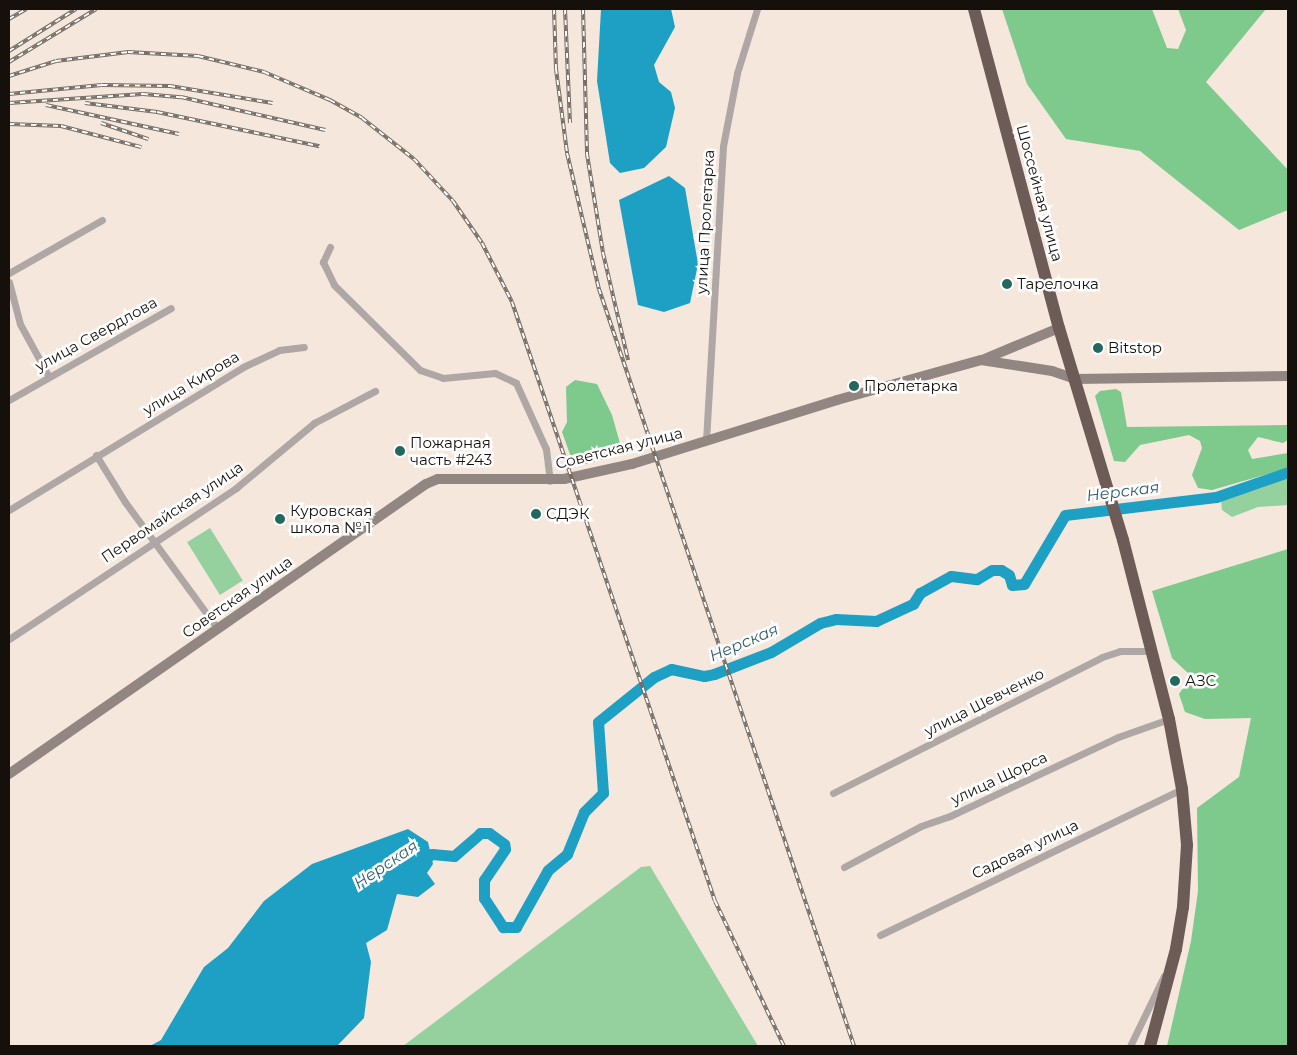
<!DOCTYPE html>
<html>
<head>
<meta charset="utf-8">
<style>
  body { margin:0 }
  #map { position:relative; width:1297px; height:1055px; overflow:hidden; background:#f5e7db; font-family:Montserrat,sans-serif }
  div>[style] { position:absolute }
  .green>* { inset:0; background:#95d09f; transform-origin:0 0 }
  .forest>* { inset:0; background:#7ec98c }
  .water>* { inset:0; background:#1da0c4 }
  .river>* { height:11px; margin:-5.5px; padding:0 5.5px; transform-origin:5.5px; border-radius:5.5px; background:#1da0c4 }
  .street>* { height:7px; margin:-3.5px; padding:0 3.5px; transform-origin:3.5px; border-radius:3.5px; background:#afa7a5 }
  .secondary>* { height:10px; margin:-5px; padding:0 5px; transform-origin:5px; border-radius:5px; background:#928683 }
  .highway>* { height:12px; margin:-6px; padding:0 6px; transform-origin:6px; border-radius:6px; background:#6c5b57 }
  .rail>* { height:4px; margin-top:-2px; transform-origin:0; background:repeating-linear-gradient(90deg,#fff 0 5.5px,#766d66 0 11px); box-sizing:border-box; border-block:1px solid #766d66 }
  .dots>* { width:14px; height:14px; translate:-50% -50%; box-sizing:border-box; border:2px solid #fff; border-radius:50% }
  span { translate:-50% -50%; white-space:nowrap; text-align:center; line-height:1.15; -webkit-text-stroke:5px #fff; paint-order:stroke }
  .street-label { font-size:15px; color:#15100c }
  .poi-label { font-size:15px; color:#15100c }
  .left { translate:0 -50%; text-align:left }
  .water-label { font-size:16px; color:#2f5f6f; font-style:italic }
  .frame { position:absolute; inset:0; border:10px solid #15100c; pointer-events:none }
</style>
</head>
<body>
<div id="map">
  <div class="green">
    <i style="clip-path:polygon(1288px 478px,1288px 505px,1258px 507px,1232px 517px,1222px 510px,1221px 500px,1241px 490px)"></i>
    <i style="left:210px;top:528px;width:62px;height:27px;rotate:58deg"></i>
    <i style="clip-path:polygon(650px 866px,758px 1046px,403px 1046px,641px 867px)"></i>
  </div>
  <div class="forest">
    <i style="clip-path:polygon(1002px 9px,1152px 9px,1167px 48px,1178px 49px,1186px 30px,1178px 9px,1266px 9px,1206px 82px,1288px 170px,1288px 210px,1239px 230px,1140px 151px,1066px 139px,1027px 84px)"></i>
    <i style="clip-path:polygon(575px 380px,597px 384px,612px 415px,623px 454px,586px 464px,572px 460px,562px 432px,567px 422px,566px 387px)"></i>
    <i style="clip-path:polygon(1116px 389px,1121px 392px,1127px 427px,1288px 425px,1288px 440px,1283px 443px,1258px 437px,1248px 450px,1252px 459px,1288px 453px,1288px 468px,1212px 490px,1198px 488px,1192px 475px,1202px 448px,1200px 441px,1189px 435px,1140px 445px,1125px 462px,1114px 461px,1095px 396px,1100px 391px)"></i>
    <i style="clip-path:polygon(1288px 549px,1288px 1046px,1167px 1046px,1191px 941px,1198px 891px,1197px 808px,1239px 777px,1251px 718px,1205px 719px,1185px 712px,1179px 694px,1191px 676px,1172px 658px,1152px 591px)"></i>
  </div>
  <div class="water">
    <i style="clip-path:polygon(601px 9px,671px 9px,675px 27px,654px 65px,659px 82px,671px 92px,675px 108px,666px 147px,644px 168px,620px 173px,610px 163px,597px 81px)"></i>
    <i style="clip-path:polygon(669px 176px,685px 188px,698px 264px,690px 303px,664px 312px,638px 305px,619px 200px)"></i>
    <i style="clip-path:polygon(408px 829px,428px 842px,433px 864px,427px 873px,435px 884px,418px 897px,397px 894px,387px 930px,366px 943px,371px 962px,364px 1018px,337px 1046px,150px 1046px,161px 1040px,204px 967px,228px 948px,264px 901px,312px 864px)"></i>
  </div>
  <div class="river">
    <i style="left:420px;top:861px;width:14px;rotate:-30deg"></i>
    <i style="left:432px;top:854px;width:22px;rotate:5deg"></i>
    <i style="left:454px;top:856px;width:35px;rotate:-41deg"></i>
    <i style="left:480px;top:833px;width:9px"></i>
    <i style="left:489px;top:833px;width:19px;rotate:36deg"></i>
    <i style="left:504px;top:844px;width:5px;rotate:79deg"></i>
    <i style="left:505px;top:849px;width:37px;rotate:124deg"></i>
    <i style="left:484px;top:880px;width:18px;rotate:90deg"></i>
    <i style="left:484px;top:898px;width:35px;rotate:57deg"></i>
    <i style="left:503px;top:927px;width:13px"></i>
    <i style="left:516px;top:927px;width:65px;rotate:-60.7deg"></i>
    <i style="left:548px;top:870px;width:25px;rotate:-40deg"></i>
    <i style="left:567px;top:854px;width:45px;rotate:-68deg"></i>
    <i style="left:584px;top:812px;width:27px;rotate:-45deg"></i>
    <i style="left:603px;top:793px;width:71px;rotate:-94deg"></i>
    <i style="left:598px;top:722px;width:72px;rotate:-38.8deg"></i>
    <i style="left:654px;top:677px;width:19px;rotate:-25deg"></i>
    <i style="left:671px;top:669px;width:34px;rotate:12deg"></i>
    <i style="left:704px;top:676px;width:10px;rotate:-11deg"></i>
    <i style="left:714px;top:674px;width:61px;rotate:-21.1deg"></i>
    <i style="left:771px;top:652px;width:57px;rotate:-30.6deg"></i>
    <i style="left:820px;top:623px;width:16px;rotate:-14deg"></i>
    <i style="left:836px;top:619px;width:40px;rotate:2.9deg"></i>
    <i style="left:876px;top:621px;width:41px;rotate:-24.7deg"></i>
    <i style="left:913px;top:604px;width:13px;rotate:-58deg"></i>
    <i style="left:920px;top:593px;width:35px;rotate:-29deg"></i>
    <i style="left:951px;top:576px;width:26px;rotate:7deg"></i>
    <i style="left:977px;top:579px;width:17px;rotate:-31deg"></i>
    <i style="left:992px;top:570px;width:9px"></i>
    <i style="left:1001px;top:570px;width:9px;rotate:32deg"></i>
    <i style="left:1009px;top:575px;width:10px;rotate:73deg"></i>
    <i style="left:1012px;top:585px;width:12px;rotate:-5deg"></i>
    <i style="left:1024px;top:584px;width:80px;rotate:-59.3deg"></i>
    <i style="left:1065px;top:515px;width:152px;rotate:-6.8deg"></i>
    <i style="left:1216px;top:497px;width:76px;rotate:-19.1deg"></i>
  </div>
  <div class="street">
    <i style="left:330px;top:247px;width:17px;rotate:115deg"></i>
    <i style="left:323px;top:262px;width:25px;rotate:64deg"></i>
    <i style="left:334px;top:285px;width:121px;rotate:44.7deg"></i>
    <i style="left:420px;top:370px;width:24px;rotate:19deg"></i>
    <i style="left:443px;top:378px;width:52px;rotate:-5.5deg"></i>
    <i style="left:495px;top:373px;width:23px;rotate:25deg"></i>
    <i style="left:516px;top:383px;width:72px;rotate:65.6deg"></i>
    <i style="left:546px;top:449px;width:32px;rotate:83deg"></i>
    <i style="left:9px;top:273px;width:107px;rotate:-29.7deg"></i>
    <i style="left:9px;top:282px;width:43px;rotate:75.3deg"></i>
    <i style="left:20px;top:324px;width:60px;rotate:61.3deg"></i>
    <i style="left:9px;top:400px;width:186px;rotate:-29.6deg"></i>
    <i style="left:706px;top:441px;width:295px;rotate:-86.7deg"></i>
    <i style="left:723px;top:146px;width:74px;rotate:-79.1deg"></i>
    <i style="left:737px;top:73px;width:67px;rotate:-72.6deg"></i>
    <i style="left:96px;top:455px;width:55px;rotate:58.3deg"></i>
    <i style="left:125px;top:502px;width:157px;rotate:53.8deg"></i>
    <i style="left:9px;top:510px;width:274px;rotate:-31.4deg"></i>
    <i style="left:243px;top:367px;width:40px;rotate:-25deg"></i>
    <i style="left:279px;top:350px;width:25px;rotate:-7deg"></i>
    <i style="left:9px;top:639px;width:273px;rotate:-33.6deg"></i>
    <i style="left:236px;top:488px;width:102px;rotate:-39.8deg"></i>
    <i style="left:314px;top:423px;width:69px;rotate:-27.7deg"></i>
    <i style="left:833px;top:793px;width:301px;rotate:-26.8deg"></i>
    <i style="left:1102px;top:657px;width:19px;rotate:-18deg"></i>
    <i style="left:1120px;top:651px;width:32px"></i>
    <i style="left:844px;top:867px;width:87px;rotate:-28deg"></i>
    <i style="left:921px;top:826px;width:31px;rotate:-19deg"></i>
    <i style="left:950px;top:816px;width:186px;rotate:-25.2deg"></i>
    <i style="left:1118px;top:737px;width:54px;rotate:-19.4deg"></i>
    <i style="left:880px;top:935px;width:335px;rotate:-25.8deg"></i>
    <i style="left:1130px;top:1046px;width:78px;rotate:-64.1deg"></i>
  </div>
  <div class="secondary">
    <i style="left:982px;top:360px;width:83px;rotate:-22.6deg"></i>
    <i style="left:9px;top:774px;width:508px;rotate:-34.82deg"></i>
    <i style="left:426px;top:484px;width:13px;rotate:-23deg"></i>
    <i style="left:438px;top:479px;width:126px"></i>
    <i style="left:564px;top:479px;width:70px;rotate:-12.4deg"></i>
    <i style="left:632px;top:464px;width:215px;rotate:-17.3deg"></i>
    <i style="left:837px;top:400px;width:149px;rotate:-15.5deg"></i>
    <i style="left:981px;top:360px;width:72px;rotate:8.8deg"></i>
    <i style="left:1052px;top:371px;width:24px;rotate:19deg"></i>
    <i style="left:1075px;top:379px;width:213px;rotate:-0.8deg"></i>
  </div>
  <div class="highway">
    <i style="left:974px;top:9px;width:330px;rotate:75.1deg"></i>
    <i style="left:1059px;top:328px;width:221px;rotate:73.2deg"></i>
    <i style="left:1123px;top:540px;width:185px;rotate:75.6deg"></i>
    <i style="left:1169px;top:719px;width:71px;rotate:79.5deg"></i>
    <i style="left:1182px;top:789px;width:56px;rotate:84.9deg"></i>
    <i style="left:1187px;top:845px;width:62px;rotate:93.7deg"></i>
    <i style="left:1183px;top:907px;width:43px;rotate:99.5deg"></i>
    <i style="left:1176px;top:949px;width:100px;rotate:105deg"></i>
  </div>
  <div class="rail">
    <i style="left:554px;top:9px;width:60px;rotate:88.1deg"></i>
    <i style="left:556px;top:69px;width:85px;rotate:82.5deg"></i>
    <i style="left:567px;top:153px;width:140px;rotate:76.8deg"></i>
    <i style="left:599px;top:289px;width:799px;rotate:71.38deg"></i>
    <i style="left:565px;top:9px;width:114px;rotate:87.5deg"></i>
    <i style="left:583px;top:9px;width:145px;rotate:88.4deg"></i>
    <i style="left:587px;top:154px;width:100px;rotate:80.8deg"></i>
    <i style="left:603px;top:253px;width:110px;rotate:76.8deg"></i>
    <i style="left:9px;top:19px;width:20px;rotate:-30deg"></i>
    <i style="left:9px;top:51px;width:79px;rotate:-32.1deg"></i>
    <i style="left:9px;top:62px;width:102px;rotate:-31.3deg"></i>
    <i style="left:9px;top:76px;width:49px;rotate:-17.7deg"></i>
    <i style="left:56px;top:61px;width:73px;rotate:-7.1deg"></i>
    <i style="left:128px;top:52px;width:70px;rotate:3.3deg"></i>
    <i style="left:198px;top:56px;width:68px;rotate:13.6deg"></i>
    <i style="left:264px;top:72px;width:72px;rotate:23deg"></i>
    <i style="left:330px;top:100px;width:37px;rotate:29deg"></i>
    <i style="left:362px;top:118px;width:66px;rotate:38.3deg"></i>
    <i style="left:414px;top:159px;width:57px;rotate:47.1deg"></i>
    <i style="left:453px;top:201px;width:51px;rotate:55.4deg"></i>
    <i style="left:482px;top:243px;width:66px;rotate:63deg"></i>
    <i style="left:512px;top:302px;width:632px;rotate:71.28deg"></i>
    <i style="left:715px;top:901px;width:161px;rotate:64.6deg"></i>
    <i style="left:9px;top:94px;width:93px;rotate:-5.5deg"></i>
    <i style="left:102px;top:85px;width:68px;rotate:0.8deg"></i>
    <i style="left:170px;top:86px;width:104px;rotate:9.4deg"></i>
    <i style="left:9px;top:103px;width:134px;rotate:-3.8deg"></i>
    <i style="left:143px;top:94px;width:38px;rotate:5deg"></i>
    <i style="left:181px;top:97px;width:148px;rotate:12.9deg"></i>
    <i style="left:85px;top:103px;width:73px;rotate:7.1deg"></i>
    <i style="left:157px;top:112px;width:166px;rotate:11.9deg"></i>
    <i style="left:46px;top:105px;width:136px;rotate:12.3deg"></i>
    <i style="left:101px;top:123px;width:50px;rotate:18.8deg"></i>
    <i style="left:9px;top:124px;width:52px;rotate:2.2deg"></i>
    <i style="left:61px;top:126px;width:83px;rotate:14.7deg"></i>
  </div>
  <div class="dots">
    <i style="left:1007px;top:284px;background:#21695e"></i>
    <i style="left:1098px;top:348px;background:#21695e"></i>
    <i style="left:854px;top:386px;background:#21695e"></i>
    <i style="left:400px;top:451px;background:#21695e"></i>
    <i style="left:536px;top:514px;background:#21695e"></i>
    <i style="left:280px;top:519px;background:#21695e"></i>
    <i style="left:1175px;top:681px;background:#21695e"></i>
  </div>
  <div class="street-label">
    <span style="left:1040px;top:193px;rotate:75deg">Шоссейная улица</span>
    <span style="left:705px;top:222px;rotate:-87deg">улица Пролетарка</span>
    <span style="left:96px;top:334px;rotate:-29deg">улица Свердлова</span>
    <span style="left:191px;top:383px;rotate:-31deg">улица Кирова</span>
    <span style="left:619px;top:448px;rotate:-14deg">Советская улица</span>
    <span style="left:172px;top:512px;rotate:-34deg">Первомайская улица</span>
    <span style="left:237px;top:597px;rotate:-35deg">Советская улица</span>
    <span style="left:984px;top:702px;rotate:-27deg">улица Шевченко</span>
    <span style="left:999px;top:778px;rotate:-25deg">улица Щорса</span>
    <span style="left:1025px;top:849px;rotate:-26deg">Садовая улица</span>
  </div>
  <div class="poi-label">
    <span class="left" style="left:1017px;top:284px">Тарелочка</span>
    <span class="left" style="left:1108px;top:348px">Bitstop</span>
    <span class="left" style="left:864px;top:386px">Пролетарка</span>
    <span class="left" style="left:410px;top:451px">Пожарная<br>часть #243</span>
    <span class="left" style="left:290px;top:519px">Куровская<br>школа № 1</span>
    <span class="left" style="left:546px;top:514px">СДЭК</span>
    <span class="left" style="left:1185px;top:681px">АЗС</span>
  </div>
  <div class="water-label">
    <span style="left:1123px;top:492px;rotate:-7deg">Нерская</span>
    <span style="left:744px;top:643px;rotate:-23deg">Нерская</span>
    <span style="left:386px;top:865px;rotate:-34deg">Нерская</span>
  </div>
  <div class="frame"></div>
</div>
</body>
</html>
